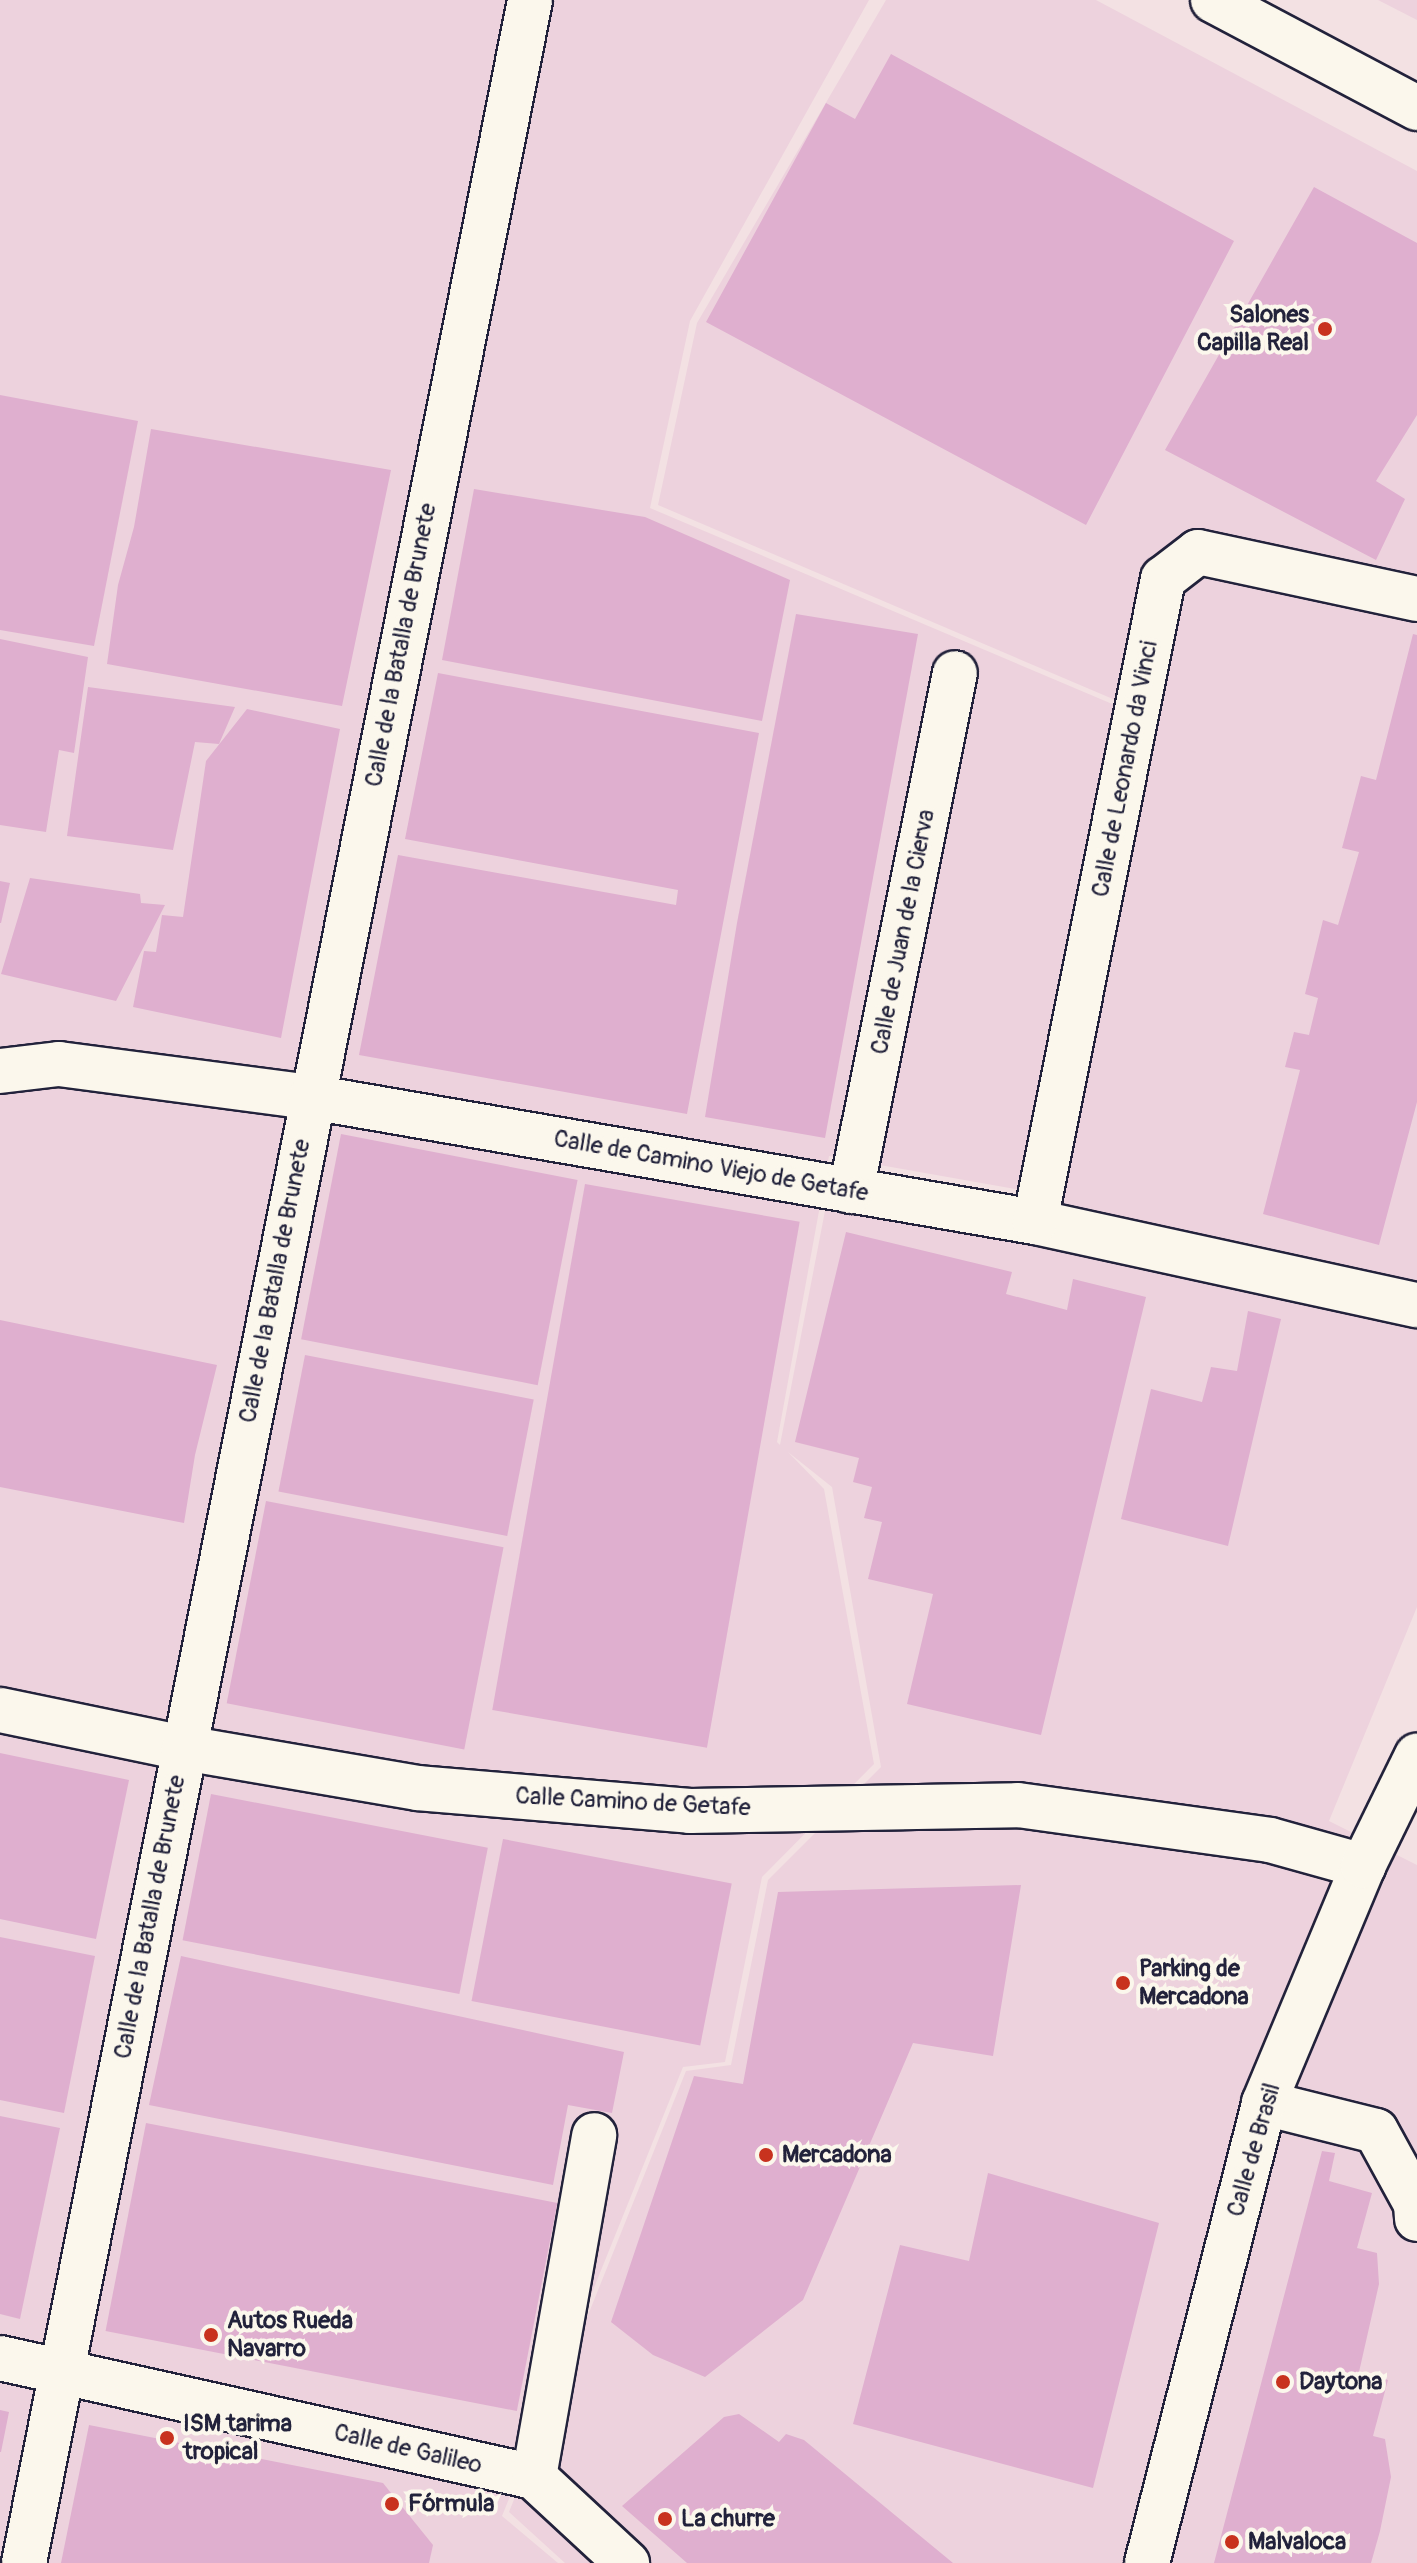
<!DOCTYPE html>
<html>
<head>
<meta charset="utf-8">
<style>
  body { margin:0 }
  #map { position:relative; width:1417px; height:2563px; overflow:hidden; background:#f3e1e3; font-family:Pangolin,sans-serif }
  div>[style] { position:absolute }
  .built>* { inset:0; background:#edd2dd }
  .building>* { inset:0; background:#dfafcf; transform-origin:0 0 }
  .roads { filter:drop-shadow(2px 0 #22223b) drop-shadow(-2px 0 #22223b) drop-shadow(0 2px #22223b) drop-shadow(0 -2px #22223b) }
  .minor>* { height:44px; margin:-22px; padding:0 22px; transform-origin:22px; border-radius:22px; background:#fbf7ec }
  .tertiary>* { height:44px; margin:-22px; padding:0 22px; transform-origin:22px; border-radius:22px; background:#fbf7ec }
  .secondary>* { height:44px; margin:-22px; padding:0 22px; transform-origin:22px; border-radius:22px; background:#fbf7ec }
  .dots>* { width:22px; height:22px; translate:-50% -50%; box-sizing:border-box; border:4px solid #fbf7ec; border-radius:50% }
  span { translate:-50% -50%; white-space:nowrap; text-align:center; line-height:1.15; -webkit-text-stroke:8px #fbf7ec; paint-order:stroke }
  .poi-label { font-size:24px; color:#22223b; font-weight:700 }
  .right { translate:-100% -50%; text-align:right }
  .left { translate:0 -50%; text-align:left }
  .street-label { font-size:24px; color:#22223b }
</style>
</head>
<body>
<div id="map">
  <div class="built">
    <i style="clip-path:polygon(0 0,869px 0,690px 321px,650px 508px,1117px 706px,1026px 1191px,829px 1156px,777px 1442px,780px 1445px,834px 1164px,1030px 1201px,1127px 705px,658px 505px,697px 323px,886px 0,1096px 0,1417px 171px,1417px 1607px,1329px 1821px,1417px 1865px,1417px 2563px,565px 2563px,509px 2512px,686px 2071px,731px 2065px,768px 1880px,881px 1767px,832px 1487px,788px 1452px,824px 1489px,874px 1764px,762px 1877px,725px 2062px,683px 2067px,502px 2516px,558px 2563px,0 2563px)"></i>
    <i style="clip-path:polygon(1378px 0,1417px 0,1417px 20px)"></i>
  </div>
  <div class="building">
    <i style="clip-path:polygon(891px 54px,1234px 241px,1086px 525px,706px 322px,826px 103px,855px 119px)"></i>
    <i style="clip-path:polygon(1314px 187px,1417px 243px,1417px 415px,1376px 481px,1405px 499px,1376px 560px,1165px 450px)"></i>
    <i style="clip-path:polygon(0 395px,138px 421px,94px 646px,0 630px)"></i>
    <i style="clip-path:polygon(151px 429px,391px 470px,342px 706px,107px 664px,118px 585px,134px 527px)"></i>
    <i style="clip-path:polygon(474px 489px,645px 517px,790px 580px,762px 721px,442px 660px)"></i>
    <i style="clip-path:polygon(796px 614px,918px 634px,825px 1138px,705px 1117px,737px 923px)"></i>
    <i style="clip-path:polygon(1413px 634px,1417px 635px,1417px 1102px,1379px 1245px,1263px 1214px,1300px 1070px,1285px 1067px,1294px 1032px,1309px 1035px,1318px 998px,1305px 994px,1323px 920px,1338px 925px,1359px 852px,1342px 848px,1361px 776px,1376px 780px)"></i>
    <i style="clip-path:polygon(0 639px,88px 657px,74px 753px,59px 750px,46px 832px,0 825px)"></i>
    <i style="clip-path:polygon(438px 673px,759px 733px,687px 1114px,359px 1055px,398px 855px,676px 905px,678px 890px,405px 839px)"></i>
    <i style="clip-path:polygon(88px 687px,235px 707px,219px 744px,195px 742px,173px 850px,67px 836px)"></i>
    <i style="clip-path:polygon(247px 709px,340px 729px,281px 1038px,133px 1007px,144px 951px,156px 952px,162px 915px,183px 917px,206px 761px)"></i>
    <i style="clip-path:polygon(30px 878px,140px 894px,141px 903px,165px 905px,116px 1001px,1px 974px)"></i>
    <i style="clip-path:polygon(0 881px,10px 883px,1px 923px,0 923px)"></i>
    <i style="left:341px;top:1134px;width:241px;height:209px;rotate:11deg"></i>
    <i style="left:585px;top:1184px;width:218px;height:534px;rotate:10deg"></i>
    <i style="clip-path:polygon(846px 1232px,1012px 1272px,1006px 1294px,1067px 1310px,1073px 1279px,1146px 1297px,1041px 1735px,907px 1704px,933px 1594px,868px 1579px,882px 1522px,864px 1518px,872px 1487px,853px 1482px,859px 1458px,795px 1442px)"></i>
    <i style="clip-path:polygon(1248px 1311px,1281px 1319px,1228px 1546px,1121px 1519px,1151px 1389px,1202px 1402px,1211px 1367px,1237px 1371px)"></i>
    <i style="clip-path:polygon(0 1320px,217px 1365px,195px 1455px,184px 1523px,0 1487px)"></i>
    <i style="left:305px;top:1355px;width:233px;height:139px;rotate:11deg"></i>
    <i style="left:266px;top:1501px;width:242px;height:206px;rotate:11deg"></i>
    <i style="clip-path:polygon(0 1753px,129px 1780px,96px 1939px,0 1919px)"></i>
    <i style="left:211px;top:1794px;width:282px;height:149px;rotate:11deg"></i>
    <i style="left:503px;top:1839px;width:233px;height:165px;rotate:11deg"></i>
    <i style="clip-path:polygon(1021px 1885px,993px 2056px,913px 2043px,803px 2300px,705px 2377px,653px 2355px,611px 2322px,694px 2076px,743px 2084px,778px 1892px)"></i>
    <i style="clip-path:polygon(0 1937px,95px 1956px,64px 2113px,0 2100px)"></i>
    <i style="clip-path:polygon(181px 1956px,624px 2052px,612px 2113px,568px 2105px,553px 2185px,149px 2105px)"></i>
    <i style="clip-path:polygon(0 2116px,60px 2128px,20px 2319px,0 2314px)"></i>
    <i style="left:146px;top:2123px;width:419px;height:212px;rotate:11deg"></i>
    <i style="clip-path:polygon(1322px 2151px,1335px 2153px,1329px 2181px,1372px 2193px,1357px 2248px,1377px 2253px,1379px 2284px,1359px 2372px,1388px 2380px,1373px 2436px,1385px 2439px,1391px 2477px,1380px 2531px,1371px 2563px,1214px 2563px)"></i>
    <i style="clip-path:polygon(988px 2173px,1159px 2223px,1093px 2488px,853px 2424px,900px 2245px,969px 2261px)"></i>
    <i style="clip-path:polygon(0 2410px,9px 2412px,1px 2452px,0 2452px)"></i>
    <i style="clip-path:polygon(739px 2414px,779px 2442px,786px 2434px,804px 2440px,953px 2563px,687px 2563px,622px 2506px,724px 2417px)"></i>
    <i style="clip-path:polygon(89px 2425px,383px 2483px,433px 2545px,429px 2563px,61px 2563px)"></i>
  </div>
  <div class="roads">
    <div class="minor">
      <i style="left:0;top:1071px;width:59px;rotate:-6.8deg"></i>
      <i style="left:59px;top:1064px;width:254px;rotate:7.5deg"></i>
      <i style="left:311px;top:1097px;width:735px;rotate:9.8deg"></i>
      <i style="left:1035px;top:1222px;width:391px;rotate:12.3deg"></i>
      <i style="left:851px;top:1191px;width:528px;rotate:-78.65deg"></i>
      <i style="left:1035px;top:1222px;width:656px;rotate:-78.74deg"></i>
      <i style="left:1163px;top:579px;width:44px;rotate:-37.6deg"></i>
      <i style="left:1198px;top:552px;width:224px;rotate:12.1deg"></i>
      <i style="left:0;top:1710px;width:188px;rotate:11.7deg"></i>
      <i style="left:184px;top:1748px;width:236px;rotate:9.7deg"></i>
      <i style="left:417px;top:1788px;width:274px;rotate:4.8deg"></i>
      <i style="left:690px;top:1811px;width:328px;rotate:-1deg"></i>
      <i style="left:1018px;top:1805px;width:254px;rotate:7.9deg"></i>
      <i style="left:1270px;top:1840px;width:97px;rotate:15.6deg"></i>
      <i style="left:1264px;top:2103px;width:115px;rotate:14deg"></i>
      <i style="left:1376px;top:2131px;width:83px;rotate:61.3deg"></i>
      <i style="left:1416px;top:2204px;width:15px;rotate:86deg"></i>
      <i style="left:0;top:2358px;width:547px;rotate:12.56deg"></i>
      <i style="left:534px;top:2477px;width:127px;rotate:42.8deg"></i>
      <i style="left:534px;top:2477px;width:347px;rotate:-80deg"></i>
      <i style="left:24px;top:2563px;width:2612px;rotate:-78.83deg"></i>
    </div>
    <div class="tertiary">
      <i style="left:1147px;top:2563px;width:475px;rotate:-75.7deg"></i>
      <i style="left:1264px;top:2103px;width:257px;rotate:-67.3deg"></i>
      <i style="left:1363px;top:1866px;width:123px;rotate:-63.9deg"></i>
    </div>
    <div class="secondary">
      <i style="left:1213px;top:0;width:231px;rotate:27.9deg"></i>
    </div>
  </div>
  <div class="dots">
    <i style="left:1325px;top:329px;background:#c8321e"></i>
    <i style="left:1123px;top:1983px;background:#c8321e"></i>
    <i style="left:766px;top:2155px;background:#c8321e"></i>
    <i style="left:211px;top:2335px;background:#c8321e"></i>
    <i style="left:1283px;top:2382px;background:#c8321e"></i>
    <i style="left:167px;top:2438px;background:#c8321e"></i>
    <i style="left:392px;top:2504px;background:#c8321e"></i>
    <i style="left:665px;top:2519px;background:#c8321e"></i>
    <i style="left:1232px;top:2542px;background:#c8321e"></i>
  </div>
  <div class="poi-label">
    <span class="right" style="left:1309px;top:329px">Salones<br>Capilla Real</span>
    <span class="left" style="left:1139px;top:1983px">Parking de<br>Mercadona</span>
    <span class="left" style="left:782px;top:2155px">Mercadona</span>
    <span class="left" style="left:227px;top:2335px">Autos Rueda<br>Navarro</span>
    <span class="left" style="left:1299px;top:2382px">Daytona</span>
    <span class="left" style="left:183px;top:2438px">ISM tarima<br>tropical</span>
    <span class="left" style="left:408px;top:2504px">Fórmula</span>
    <span class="left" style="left:681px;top:2519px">La churre</span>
    <span class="left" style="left:1248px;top:2542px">Malvaloca</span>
  </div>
  <div class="street-label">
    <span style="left:401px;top:645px;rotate:-79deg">Calle de la Batalla de Brunete</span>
    <span style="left:1125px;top:769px;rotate:-79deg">Calle de Leonardo da Vinci</span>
    <span style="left:903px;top:932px;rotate:-79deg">Calle de Juan de la Cierva</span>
    <span style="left:711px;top:1166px;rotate:10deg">Calle de Camino Viejo de Getafe</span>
    <span style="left:275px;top:1281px;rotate:-79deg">Calle de la Batalla de Brunete</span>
    <span style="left:633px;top:1802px;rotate:3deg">Calle Camino de Getafe</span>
    <span style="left:150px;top:1917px;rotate:-79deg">Calle de la Batalla de Brunete</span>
    <span style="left:1254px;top:2150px;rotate:-74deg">Calle de Brasil</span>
    <span style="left:408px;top:2449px;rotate:13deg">Calle de Galileo</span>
  </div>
</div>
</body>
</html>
